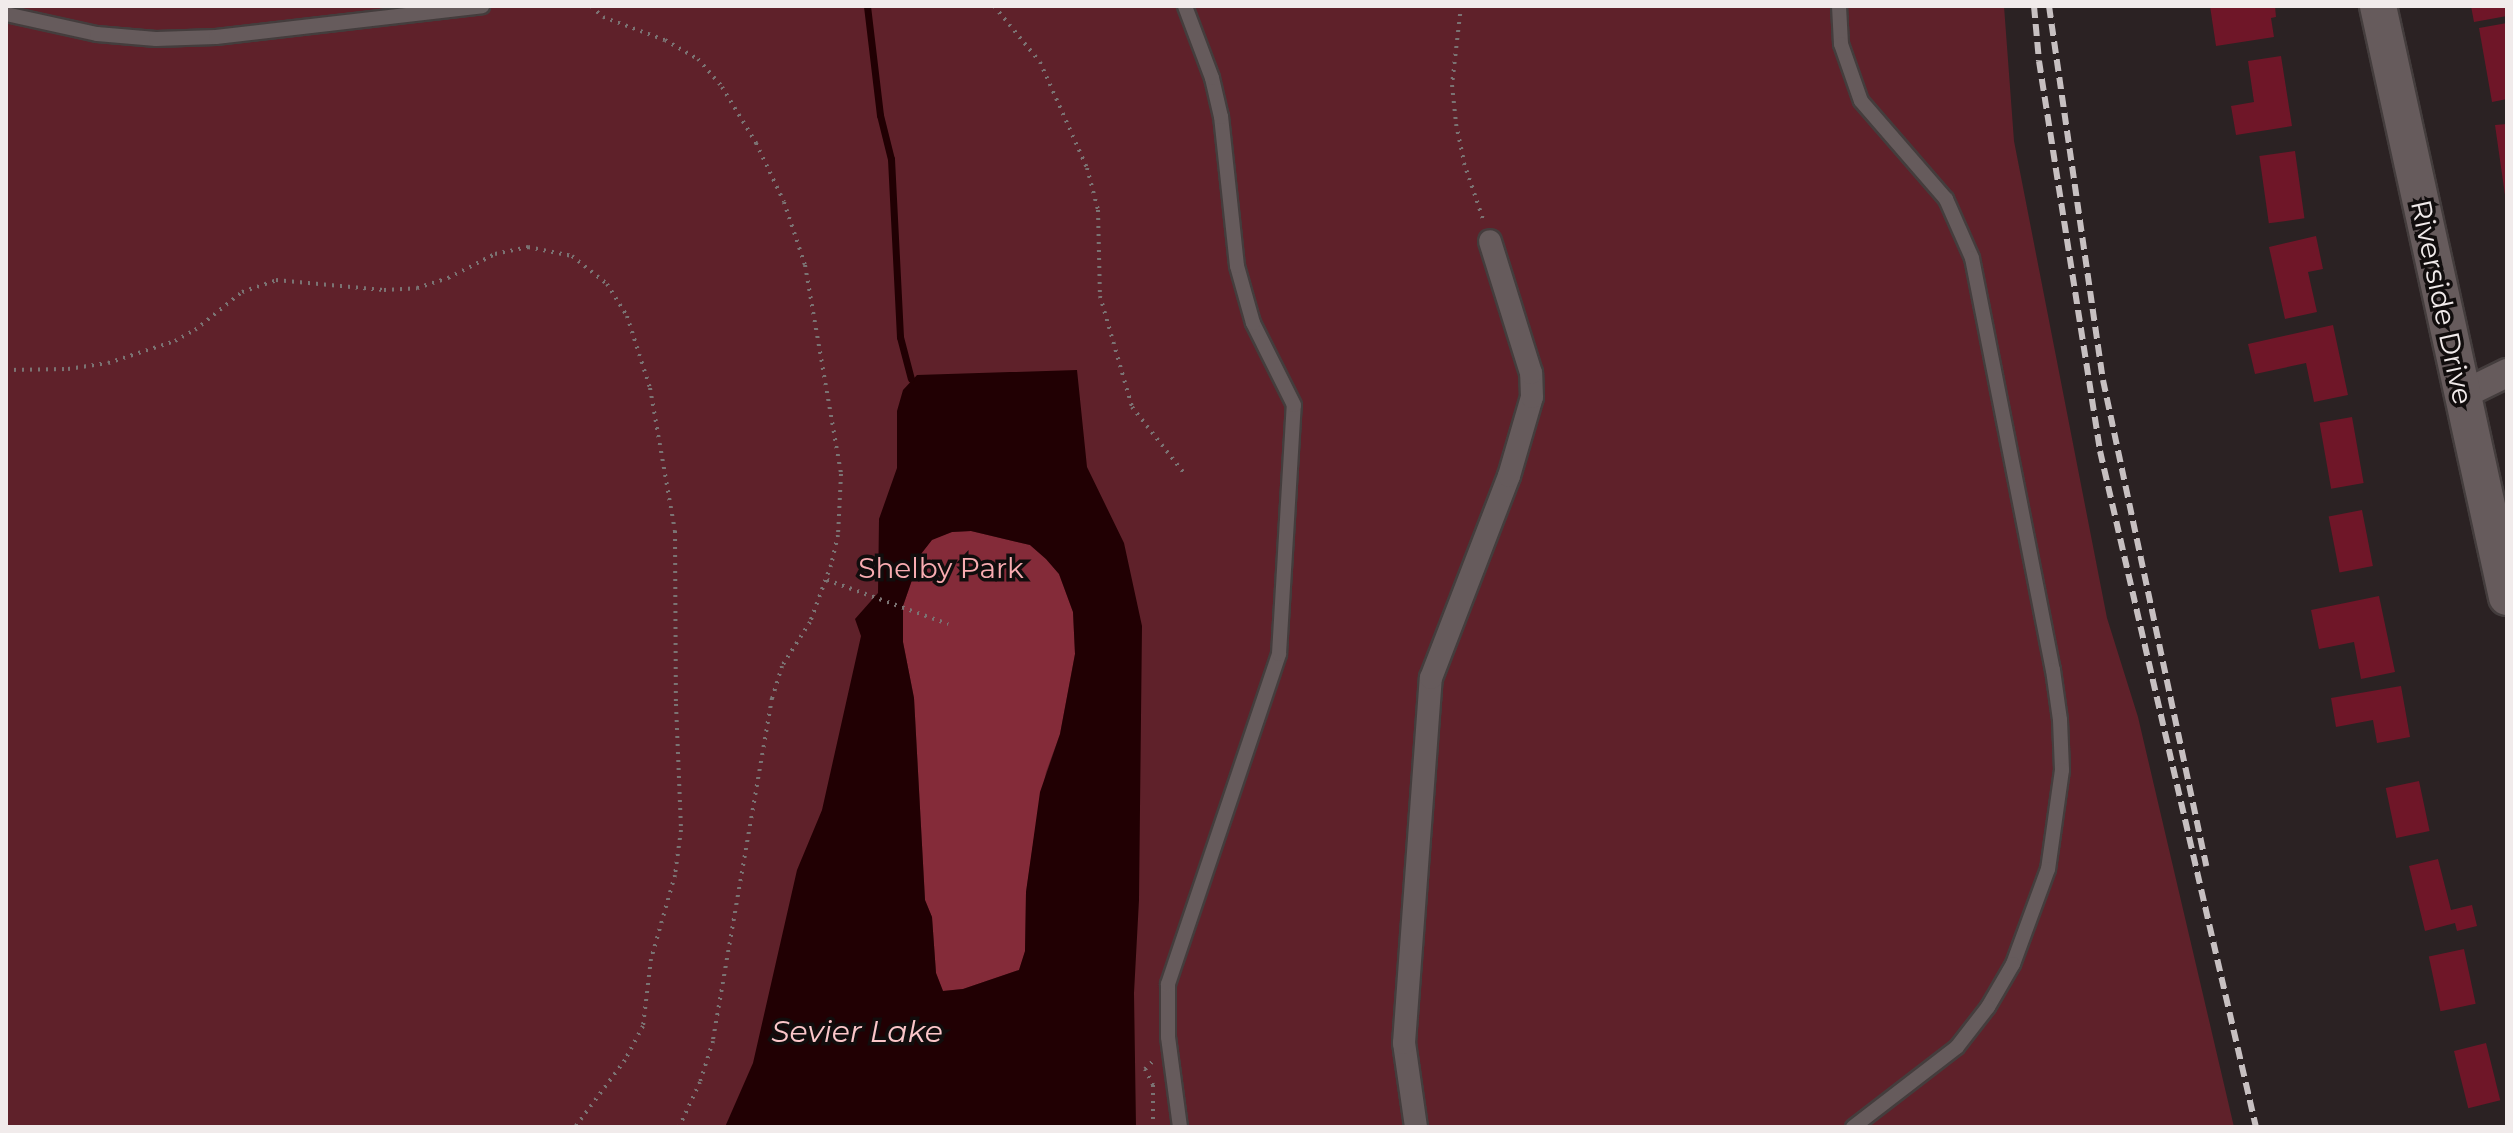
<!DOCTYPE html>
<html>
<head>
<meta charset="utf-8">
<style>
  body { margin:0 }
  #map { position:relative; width:2513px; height:1133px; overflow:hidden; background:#2b2223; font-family:Montserrat,sans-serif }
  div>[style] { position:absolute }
  .green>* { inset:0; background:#5f212a }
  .forest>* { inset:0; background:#842b39 }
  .water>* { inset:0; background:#210003 }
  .stream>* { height:7px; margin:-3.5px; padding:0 3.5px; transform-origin:3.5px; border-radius:3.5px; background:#210003 }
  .building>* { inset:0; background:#6f1628; transform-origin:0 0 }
  .path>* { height:4px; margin-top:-2px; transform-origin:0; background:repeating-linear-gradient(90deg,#7b7373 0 2px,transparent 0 8px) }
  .roads { filter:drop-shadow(2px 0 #443d3d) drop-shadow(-2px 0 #443d3d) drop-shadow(0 2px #443d3d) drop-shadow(0 -2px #443d3d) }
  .service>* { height:14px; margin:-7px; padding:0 7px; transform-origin:7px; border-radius:7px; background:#665b5c }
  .pedestrian>* { height:22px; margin:-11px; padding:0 11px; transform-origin:11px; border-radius:11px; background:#665b5c }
  .minor>* { height:28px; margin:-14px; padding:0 14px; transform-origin:14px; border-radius:14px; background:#665b5c }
  .tertiary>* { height:36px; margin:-18px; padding:0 18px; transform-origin:18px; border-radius:18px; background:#665b5c }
  .rail>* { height:6px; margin-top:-3px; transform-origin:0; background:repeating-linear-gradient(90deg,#c7c0c1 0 12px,transparent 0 18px) }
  span { translate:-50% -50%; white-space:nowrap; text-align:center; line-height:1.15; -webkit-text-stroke:7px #110d0d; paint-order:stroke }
  .street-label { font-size:28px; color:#f1ebeb }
  .park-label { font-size:28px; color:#f9acb1 }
  .water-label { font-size:30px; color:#fbc6c9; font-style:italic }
  .frame { position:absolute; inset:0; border:8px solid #f1ebeb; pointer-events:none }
</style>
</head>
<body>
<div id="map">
  <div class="green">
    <i style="clip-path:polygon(6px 6px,2004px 6px,2014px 141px,2107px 618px,2138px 717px,2234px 1127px,6px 1127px)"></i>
  </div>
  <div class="forest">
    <i style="clip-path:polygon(971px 531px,1030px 545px,1046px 559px,1059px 574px,1073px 612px,1075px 654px,1060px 734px,1046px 772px,1038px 812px,1026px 892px,1025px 952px,1019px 970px,963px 989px,943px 991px,936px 973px,932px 917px,925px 900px,914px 698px,903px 642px,903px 606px,921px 554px,932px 539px,952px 532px)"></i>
  </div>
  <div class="water">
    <i style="clip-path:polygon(evenodd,1077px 370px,1087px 467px,1124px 543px,1142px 626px,1139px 900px,1134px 993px,1136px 1127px,725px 1127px,753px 1063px,797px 870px,822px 810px,861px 636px,855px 619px,878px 593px,879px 519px,897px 468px,897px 411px,903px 390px,917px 375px,1077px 370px,971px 531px,1030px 545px,1046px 559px,1059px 574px,1073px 612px,1075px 654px,1060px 734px,1040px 792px,1026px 892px,1025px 951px,1019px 970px,963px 989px,943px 991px,936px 973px,932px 917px,925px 900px,914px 698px,903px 642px,903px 606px,921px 554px,932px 540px,952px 532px,971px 531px)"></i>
  </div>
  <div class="stream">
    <i style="left:867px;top:6px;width:110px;rotate:83.2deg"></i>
    <i style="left:880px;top:115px;width:45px;rotate:76deg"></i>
    <i style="left:891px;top:159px;width:178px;rotate:87.1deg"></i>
    <i style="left:900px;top:337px;width:43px;rotate:75.3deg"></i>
  </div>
  <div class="building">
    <i style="clip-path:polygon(2210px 6px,2275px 6px,2276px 17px,2271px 18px,2274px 37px,2216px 46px)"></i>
    <i style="clip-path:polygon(2471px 6px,2507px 6px,2507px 16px,2474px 22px)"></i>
    <i style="clip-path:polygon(2507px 23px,2507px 99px,2492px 102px,2479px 28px)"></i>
    <i style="clip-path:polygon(2281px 56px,2292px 126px,2236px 135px,2231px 106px,2254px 102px,2248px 61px)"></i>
    <i style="clip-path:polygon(2507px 124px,2507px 195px,2505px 195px,2495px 125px)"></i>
    <i style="left:2295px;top:151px;width:68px;height:36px;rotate:82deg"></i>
    <i style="clip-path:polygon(2316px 236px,2323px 269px,2308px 272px,2317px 312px,2285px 319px,2269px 247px)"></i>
    <i style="clip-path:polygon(2333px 325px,2348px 395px,2314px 402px,2306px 363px,2255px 374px,2248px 344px)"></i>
    <i style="left:2352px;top:417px;width:67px;height:33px;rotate:80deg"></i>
    <i style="left:2362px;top:510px;width:57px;height:34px;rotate:79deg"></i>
    <i style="clip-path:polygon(2379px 596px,2395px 672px,2361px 679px,2354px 642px,2319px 649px,2311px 610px)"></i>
    <i style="clip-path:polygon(2401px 686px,2410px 737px,2377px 743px,2373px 720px,2336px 727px,2331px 698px)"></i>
    <i style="left:2419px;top:781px;width:51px;height:34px;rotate:78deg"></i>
    <i style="clip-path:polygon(2438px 859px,2451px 910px,2472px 905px,2477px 926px,2457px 931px,2455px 923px,2425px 931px,2409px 866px)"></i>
    <i style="left:2464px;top:949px;width:56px;height:36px;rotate:78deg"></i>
    <i style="left:2486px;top:1043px;width:59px;height:33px;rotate:76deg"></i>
  </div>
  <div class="path">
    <i style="left:591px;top:6px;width:16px;rotate:43deg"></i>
    <i style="left:603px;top:17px;width:66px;rotate:20.4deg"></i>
    <i style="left:665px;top:40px;width:38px;rotate:30deg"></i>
    <i style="left:698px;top:59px;width:37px;rotate:49deg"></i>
    <i style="left:722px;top:87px;width:66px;rotate:58.7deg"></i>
    <i style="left:756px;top:143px;width:65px;rotate:64.6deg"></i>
    <i style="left:784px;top:202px;width:66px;rotate:71.6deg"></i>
    <i style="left:805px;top:265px;width:212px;rotate:80.2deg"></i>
    <i style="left:841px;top:474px;width:61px;rotate:92.8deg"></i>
    <i style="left:838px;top:535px;width:31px;rotate:103deg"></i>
    <i style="left:831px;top:565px;width:61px;rotate:110.2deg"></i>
    <i style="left:810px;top:622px;width:52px;rotate:122.5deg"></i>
    <i style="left:782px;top:666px;width:34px;rotate:107deg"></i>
    <i style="left:772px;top:698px;width:348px;rotate:99.8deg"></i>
    <i style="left:713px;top:1041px;width:43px;rotate:107.6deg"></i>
    <i style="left:700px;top:1082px;width:50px;rotate:115deg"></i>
    <i style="left:994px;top:6px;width:72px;rotate:50.6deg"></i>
    <i style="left:1040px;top:62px;width:116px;rotate:66.1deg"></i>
    <i style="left:1087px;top:168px;width:43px;rotate:75.3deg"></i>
    <i style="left:1098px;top:210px;width:86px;rotate:88.7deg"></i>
    <i style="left:1100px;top:296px;width:116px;rotate:73.9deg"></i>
    <i style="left:1132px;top:407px;width:84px;rotate:51.8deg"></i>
    <i style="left:1461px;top:6px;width:80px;rotate:96.5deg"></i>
    <i style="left:1452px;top:85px;width:39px;rotate:84deg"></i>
    <i style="left:1456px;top:124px;width:40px;rotate:78deg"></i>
    <i style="left:1464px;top:163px;width:59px;rotate:71.3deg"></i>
    <i style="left:6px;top:370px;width:62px;rotate:-0.9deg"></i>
    <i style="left:68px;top:369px;width:40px;rotate:-8.5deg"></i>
    <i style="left:108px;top:363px;width:71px;rotate:-18.2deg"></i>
    <i style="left:175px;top:341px;width:23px;rotate:-29deg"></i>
    <i style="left:195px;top:330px;width:60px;rotate:-39deg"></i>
    <i style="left:242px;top:292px;width:36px;rotate:-19deg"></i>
    <i style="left:276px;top:280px;width:108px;rotate:5.3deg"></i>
    <i style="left:384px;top:290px;width:33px;rotate:-3deg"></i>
    <i style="left:417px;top:288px;width:33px;rotate:-18deg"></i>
    <i style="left:448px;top:278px;width:53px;rotate:-27.1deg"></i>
    <i style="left:495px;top:254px;width:34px;rotate:-12deg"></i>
    <i style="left:528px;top:247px;width:45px;rotate:11.6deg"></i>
    <i style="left:572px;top:256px;width:45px;rotate:38.7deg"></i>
    <i style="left:607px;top:284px;width:38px;rotate:58deg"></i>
    <i style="left:627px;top:316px;width:76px;rotate:72.3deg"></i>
    <i style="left:650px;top:388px;width:145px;rotate:80.1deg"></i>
    <i style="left:675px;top:531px;width:173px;rotate:89.7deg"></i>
    <i style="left:676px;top:704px;width:126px;rotate:87.7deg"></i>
    <i style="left:681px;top:830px;width:45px;rotate:97.6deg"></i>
    <i style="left:675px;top:875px;width:87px;rotate:105.9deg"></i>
    <i style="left:651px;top:959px;width:67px;rotate:96.8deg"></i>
    <i style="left:643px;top:1026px;width:38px;rotate:118deg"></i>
    <i style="left:625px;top:1060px;width:84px;rotate:126.7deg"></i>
    <i style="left:827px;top:580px;width:129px;rotate:20deg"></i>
    <i style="left:1152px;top:1062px;width:10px;rotate:135deg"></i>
    <i style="left:1145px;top:1069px;width:18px;rotate:63deg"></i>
    <i style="left:1153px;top:1085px;width:42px;rotate:90deg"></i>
  </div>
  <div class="roads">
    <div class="service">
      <i style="left:1839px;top:6px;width:38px;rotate:87deg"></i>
      <i style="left:1841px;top:44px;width:60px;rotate:70.7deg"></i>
      <i style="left:1861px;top:101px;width:130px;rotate:49.1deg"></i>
      <i style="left:1946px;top:199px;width:64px;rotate:66.2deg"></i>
      <i style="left:1972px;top:258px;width:420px;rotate:78.9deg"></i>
      <i style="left:2053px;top:670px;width:50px;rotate:82deg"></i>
      <i style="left:2060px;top:720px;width:50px;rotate:87.7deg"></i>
      <i style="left:2062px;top:770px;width:100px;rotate:98deg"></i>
      <i style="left:2048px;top:869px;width:101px;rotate:110.2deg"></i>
      <i style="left:2013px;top:964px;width:50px;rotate:120.2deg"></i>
      <i style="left:1988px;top:1007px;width:51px;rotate:127.8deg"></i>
      <i style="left:1957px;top:1047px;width:131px;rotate:142.4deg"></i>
      <i style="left:6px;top:14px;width:93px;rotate:12.4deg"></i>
      <i style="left:97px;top:34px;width:59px;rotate:4.8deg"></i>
      <i style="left:156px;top:39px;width:60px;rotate:-1.9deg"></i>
      <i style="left:216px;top:37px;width:268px;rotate:-6.6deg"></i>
      <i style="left:1180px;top:1127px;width:91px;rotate:-97.6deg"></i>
      <i style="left:1168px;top:1037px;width:53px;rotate:-90deg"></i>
      <i style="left:1168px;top:984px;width:348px;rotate:-71.4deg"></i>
      <i style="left:1279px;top:654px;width:249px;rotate:-86.6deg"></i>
      <i style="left:1294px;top:405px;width:92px;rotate:-116.6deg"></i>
      <i style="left:1253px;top:323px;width:59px;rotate:-105.7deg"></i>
      <i style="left:1237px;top:266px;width:150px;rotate:-96.1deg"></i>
      <i style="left:1221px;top:117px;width:40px;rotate:-103deg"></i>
      <i style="left:1212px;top:78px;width:77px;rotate:-110.6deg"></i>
    </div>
    <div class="pedestrian">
      <i style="left:1416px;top:1127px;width:85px;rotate:-98.1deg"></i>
      <i style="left:1404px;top:1043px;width:366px;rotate:-85.8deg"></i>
      <i style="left:1431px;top:678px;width:217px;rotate:-68.9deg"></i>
      <i style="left:1509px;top:476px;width:82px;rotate:-73.8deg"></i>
      <i style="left:1532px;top:397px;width:24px;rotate:-92deg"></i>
      <i style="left:1531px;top:373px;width:138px;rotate:-107.3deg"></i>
    </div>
    <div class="minor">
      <i style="left:2462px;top:395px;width:50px;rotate:-26.1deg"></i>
    </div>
    <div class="tertiary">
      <i style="left:2378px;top:6px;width:605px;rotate:77.69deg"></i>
    </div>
  </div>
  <div class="rail">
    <i style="left:2034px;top:6px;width:55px;rotate:84.8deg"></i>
    <i style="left:2039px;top:61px;width:395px;rotate:81.1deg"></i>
    <i style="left:2100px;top:451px;width:694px;rotate:77.01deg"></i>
    <i style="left:2049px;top:6px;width:378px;rotate:81.8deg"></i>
    <i style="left:2103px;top:380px;width:497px;rotate:78deg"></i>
  </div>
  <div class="street-label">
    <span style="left:2442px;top:302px;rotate:78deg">Riverside Drive</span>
  </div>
  <div class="park-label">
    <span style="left:941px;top:568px">Shelby Park</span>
  </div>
  <div class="water-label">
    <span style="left:857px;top:1032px">Sevier Lake</span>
  </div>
  <div class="frame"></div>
</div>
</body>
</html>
